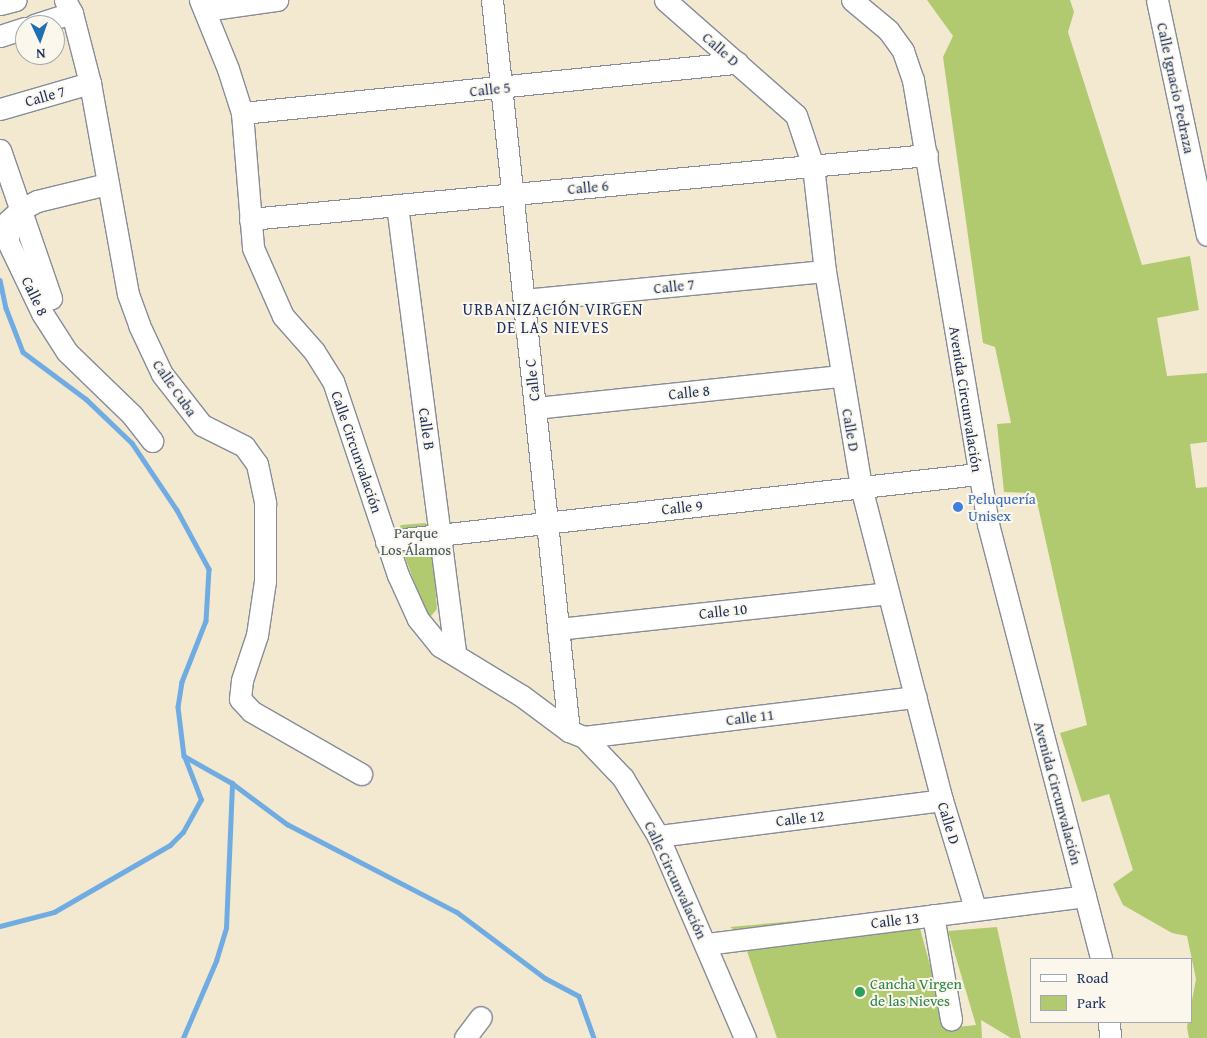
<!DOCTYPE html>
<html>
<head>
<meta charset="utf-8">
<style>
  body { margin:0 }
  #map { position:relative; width:1207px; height:1038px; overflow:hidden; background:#f3e9d1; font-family:"Gentium Book Plus",serif }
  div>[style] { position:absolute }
  .green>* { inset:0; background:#b2ca6f }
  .stream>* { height:4.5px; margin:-2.25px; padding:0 2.25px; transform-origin:2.25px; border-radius:2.25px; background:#70ace1 }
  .roads { filter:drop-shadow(1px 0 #878c98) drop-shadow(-1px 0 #878c98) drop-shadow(0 1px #878c98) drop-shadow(0 -1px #878c98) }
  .minor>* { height:21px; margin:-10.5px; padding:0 10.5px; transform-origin:10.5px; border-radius:10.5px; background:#fff }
  .dots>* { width:14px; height:14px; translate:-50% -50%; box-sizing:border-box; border:2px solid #fbf7ec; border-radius:50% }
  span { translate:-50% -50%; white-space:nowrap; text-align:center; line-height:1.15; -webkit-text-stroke:4px #fbf7ec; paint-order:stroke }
  .street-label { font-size:15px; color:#1b2f5e }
  .shop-label { font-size:15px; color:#366cbe }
  .left { translate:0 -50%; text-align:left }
  .park-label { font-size:15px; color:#415662 }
  .leisure-label { font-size:15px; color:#27864d }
  .neighbourhood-label { font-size:16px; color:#1b2f5e; letter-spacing:1px }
  .legend { position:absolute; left:1030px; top:958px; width:162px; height:65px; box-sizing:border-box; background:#fbf7ec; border:1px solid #a1a7b3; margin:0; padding:6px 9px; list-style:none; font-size:15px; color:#1b2f5e }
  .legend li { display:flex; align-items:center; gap:10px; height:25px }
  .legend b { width:25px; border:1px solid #a1a7b3 }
  .north { position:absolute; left:15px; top:15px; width:50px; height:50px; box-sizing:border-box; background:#fbf7ec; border:1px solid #a1a7b3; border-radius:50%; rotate:177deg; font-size:14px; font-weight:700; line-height:20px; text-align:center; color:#1b2f5e }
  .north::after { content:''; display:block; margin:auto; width:18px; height:22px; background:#1f6fb2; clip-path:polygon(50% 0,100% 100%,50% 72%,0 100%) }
</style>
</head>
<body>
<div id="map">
  <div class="green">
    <i style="clip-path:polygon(927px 0,1070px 0,1074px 12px,1068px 32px,1142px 265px,1190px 256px,1199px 310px,1157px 318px,1167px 376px,1207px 373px,1207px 442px,1190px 444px,1196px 488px,1207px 487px,1207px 1038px,1189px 1038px,1187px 1027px,1196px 979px,1187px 936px,1172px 933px,1123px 905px,1113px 884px,1133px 870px,1109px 794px,1082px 802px,1060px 733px,1087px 725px,1035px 493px,1004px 492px,997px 424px,1011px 423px,995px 347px,983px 343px,943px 57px,953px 36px)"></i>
    <i style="clip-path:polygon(425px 523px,431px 528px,437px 609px,431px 616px,425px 611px,396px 533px,401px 525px)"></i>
    <i style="clip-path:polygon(915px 910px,947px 1028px,976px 1025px,948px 931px,997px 927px,1021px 1038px,1011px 1038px,981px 1020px,982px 1038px,777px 1038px,741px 934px,730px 927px)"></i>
  </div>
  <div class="stream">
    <i style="left:0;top:280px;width:29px;rotate:78deg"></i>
    <i style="left:6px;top:308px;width:47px;rotate:68.9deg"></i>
    <i style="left:23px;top:352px;width:79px;rotate:36.7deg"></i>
    <i style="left:86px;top:399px;width:64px;rotate:43.7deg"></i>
    <i style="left:132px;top:443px;width:81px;rotate:56.1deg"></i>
    <i style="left:177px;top:510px;width:67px;rotate:61.5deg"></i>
    <i style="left:209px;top:569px;width:52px;rotate:93.3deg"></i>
    <i style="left:206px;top:621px;width:66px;rotate:111.5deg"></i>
    <i style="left:182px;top:682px;width:25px;rotate:99deg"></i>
    <i style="left:178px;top:707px;width:49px;rotate:83deg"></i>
    <i style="left:184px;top:756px;width:55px;rotate:29.4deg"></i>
    <i style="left:232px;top:783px;width:69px;rotate:36.7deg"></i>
    <i style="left:287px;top:824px;width:191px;rotate:27.4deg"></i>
    <i style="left:457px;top:912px;width:110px;rotate:36.9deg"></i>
    <i style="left:545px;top:978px;width:38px;rotate:28deg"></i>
    <i style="left:579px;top:996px;width:45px;rotate:70.3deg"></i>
    <i style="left:0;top:926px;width:56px;rotate:-14.5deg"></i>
    <i style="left:54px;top:912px;width:134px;rotate:-30deg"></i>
    <i style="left:170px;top:845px;width:18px;rotate:-45deg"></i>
    <i style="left:183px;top:832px;width:37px;rotate:-61deg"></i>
    <i style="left:201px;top:800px;width:47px;rotate:-111.1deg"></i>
    <i style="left:183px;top:1038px;width:84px;rotate:-66.8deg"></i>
    <i style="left:216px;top:961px;width:34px;rotate:-73deg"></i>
    <i style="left:226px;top:928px;width:145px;rotate:-87.6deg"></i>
  </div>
  <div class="roads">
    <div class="minor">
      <i style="left:65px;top:0;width:15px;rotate:62deg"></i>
      <i style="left:72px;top:13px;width:72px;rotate:75.6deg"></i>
      <i style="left:90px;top:83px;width:214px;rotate:79.8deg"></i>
      <i style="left:128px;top:294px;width:33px;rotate:70deg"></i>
      <i style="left:139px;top:325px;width:54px;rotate:64.9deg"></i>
      <i style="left:162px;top:374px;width:65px;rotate:51.9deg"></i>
      <i style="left:202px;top:425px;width:47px;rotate:26.6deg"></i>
      <i style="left:244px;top:446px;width:22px;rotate:54deg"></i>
      <i style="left:257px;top:464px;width:40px;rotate:78deg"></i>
      <i style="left:265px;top:503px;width:78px;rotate:90deg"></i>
      <i style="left:265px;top:581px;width:55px;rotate:98.4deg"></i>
      <i style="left:257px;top:635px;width:47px;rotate:108.4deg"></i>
      <i style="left:242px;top:680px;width:19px;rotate:96deg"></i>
      <i style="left:240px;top:699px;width:16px;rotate:47deg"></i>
      <i style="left:251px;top:711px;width:127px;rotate:29.8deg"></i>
      <i style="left:200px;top:0;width:74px;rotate:67.9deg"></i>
      <i style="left:228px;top:69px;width:46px;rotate:72.3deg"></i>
      <i style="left:242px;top:113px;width:135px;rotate:85.3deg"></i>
      <i style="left:253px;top:248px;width:74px;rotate:66.2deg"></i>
      <i style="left:283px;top:316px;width:47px;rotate:48.5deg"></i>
      <i style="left:314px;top:351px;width:36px;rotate:58deg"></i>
      <i style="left:333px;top:381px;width:205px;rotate:71.5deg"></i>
      <i style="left:398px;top:575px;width:48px;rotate:65.6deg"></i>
      <i style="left:418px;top:619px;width:35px;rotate:51deg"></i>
      <i style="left:440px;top:646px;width:96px;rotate:31.4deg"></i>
      <i style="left:522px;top:696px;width:59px;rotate:36.7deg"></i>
      <i style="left:569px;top:731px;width:16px;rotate:22deg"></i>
      <i style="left:584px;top:737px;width:57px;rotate:46.4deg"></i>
      <i style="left:623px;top:778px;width:68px;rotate:58.9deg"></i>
      <i style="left:658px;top:836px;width:220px;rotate:66.7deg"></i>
      <i style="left:492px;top:0;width:735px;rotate:83.99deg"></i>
      <i style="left:665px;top:0;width:174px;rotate:41.3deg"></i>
      <i style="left:796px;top:115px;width:54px;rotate:71.6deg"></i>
      <i style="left:813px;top:166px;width:106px;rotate:83.5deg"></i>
      <i style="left:825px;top:271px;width:219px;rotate:80.5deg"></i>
      <i style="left:861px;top:487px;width:323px;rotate:75.5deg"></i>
      <i style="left:942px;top:800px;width:113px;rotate:73deg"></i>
      <i style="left:852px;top:0;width:47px;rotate:39.8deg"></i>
      <i style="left:888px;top:30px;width:26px;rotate:54deg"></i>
      <i style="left:903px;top:51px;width:31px;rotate:71deg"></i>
      <i style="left:913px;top:80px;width:450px;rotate:80.4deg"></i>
      <i style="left:988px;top:524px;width:449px;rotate:75.4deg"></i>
      <i style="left:1157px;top:0;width:240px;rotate:78deg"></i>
      <i style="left:0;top:4px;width:16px;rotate:-14deg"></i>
      <i style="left:205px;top:10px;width:73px;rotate:-7.9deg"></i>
      <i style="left:34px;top:25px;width:40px;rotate:-18deg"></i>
      <i style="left:0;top:36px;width:26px;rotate:-18deg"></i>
      <i style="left:0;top:109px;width:94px;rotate:-16.1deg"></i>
      <i style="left:242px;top:113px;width:498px;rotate:-5.8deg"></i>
      <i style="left:0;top:150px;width:157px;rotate:71deg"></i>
      <i style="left:107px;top:184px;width:72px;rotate:166.3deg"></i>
      <i style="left:37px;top:201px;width:19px;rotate:152deg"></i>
      <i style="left:20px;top:210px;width:16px;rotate:137deg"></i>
      <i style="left:8px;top:221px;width:21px;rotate:90deg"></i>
      <i style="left:8px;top:242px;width:79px;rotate:64.4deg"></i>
      <i style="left:42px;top:313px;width:46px;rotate:57.3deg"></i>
      <i style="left:67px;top:352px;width:91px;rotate:44.1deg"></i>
      <i style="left:132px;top:415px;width:33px;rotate:52deg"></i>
      <i style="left:397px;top:205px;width:452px;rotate:82.6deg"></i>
      <i style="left:250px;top:219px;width:680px;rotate:-5.4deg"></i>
      <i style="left:524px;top:300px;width:302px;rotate:-5.5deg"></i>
      <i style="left:535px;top:408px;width:309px;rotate:-6deg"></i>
      <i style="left:386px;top:541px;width:596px;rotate:-6.46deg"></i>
      <i style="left:558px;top:629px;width:332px;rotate:-6.2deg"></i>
      <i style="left:584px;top:737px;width:334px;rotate:-6.9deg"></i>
      <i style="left:658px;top:836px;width:286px;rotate:-7.2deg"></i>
      <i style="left:933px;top:915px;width:106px;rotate:80.2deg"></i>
      <i style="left:706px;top:944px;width:382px;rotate:-7.2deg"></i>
      <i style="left:1109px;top:1022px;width:16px;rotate:86deg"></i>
      <i style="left:465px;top:1038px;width:26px;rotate:-53deg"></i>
    </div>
  </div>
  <div class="dots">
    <i style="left:958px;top:507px;background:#3f7fe0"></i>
    <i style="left:860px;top:992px;background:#2e9e5b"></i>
  </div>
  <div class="street-label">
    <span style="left:721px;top:49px;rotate:41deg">Calle D</span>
    <span style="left:1176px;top:88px;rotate:78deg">Calle Ignacio Pedraza</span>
    <span style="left:490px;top:89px;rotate:-6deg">Calle 5</span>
    <span style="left:45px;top:96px;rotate:-16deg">Calle 7</span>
    <span style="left:588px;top:187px;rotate:-5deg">Calle 6</span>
    <span style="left:674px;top:286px;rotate:-6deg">Calle 7</span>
    <span style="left:35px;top:296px;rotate:64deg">Calle 8</span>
    <span style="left:532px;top:380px;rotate:-96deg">Calle C</span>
    <span style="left:175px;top:388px;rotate:55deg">Calle Cuba</span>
    <span style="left:689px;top:392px;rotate:-6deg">Calle 8</span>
    <span style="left:966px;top:399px;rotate:81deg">Avenida Circunvalación</span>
    <span style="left:427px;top:429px;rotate:82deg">Calle B</span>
    <span style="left:851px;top:430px;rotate:80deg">Calle D</span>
    <span style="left:357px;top:452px;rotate:71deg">Calle Circunvalación</span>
    <span style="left:682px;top:507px;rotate:-6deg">Calle 9</span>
    <span style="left:723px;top:611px;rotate:-6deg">Calle 10</span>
    <span style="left:750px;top:717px;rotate:-7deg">Calle 11</span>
    <span style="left:1058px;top:793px;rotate:75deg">Avenida Circunvalación</span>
    <span style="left:800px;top:818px;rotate:-7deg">Calle 12</span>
    <span style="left:949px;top:823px;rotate:73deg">Calle D</span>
    <span style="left:676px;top:880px;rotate:65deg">Calle Circunvalación</span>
    <span style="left:895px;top:920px;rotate:-7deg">Calle 13</span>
  </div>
  <div class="shop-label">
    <span class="left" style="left:968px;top:507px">Peluquería<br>Unisex</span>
  </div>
  <div class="park-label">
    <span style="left:416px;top:541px">Parque<br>Los Álamos</span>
  </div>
  <div class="leisure-label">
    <span class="left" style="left:870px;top:992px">Cancha Virgen<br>de las Nieves</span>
  </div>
  <div class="neighbourhood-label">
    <span style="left:553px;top:318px">URBANIZACIÓN VIRGEN<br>DE LAS NIEVES</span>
  </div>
  <ul class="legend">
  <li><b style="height:6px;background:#fff"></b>Road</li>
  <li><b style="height:14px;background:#b2ca6f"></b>Park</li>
  </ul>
  <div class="north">N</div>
</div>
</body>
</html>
